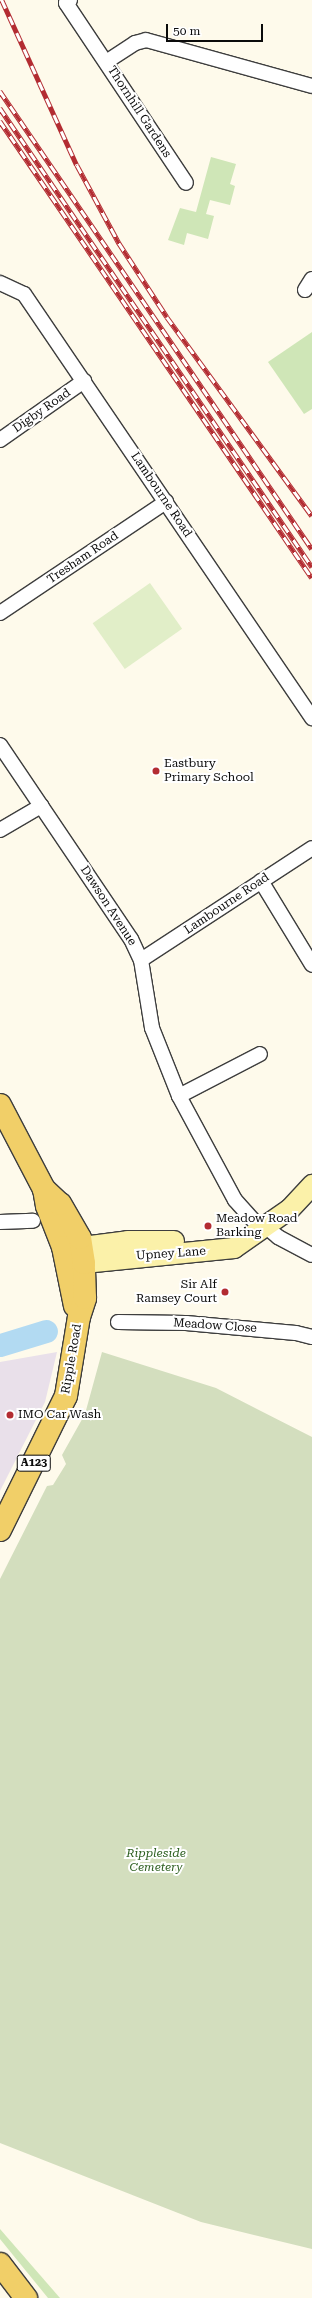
<!DOCTYPE html>
<html>
<head>
<meta charset="utf-8">
<style>
  body { margin:0 }
  #map { position:relative; width:312px; height:2298px; overflow:hidden; background:#fefaeb; font-family:"Roboto Serif",serif }
  div>[style] { position:absolute }
  .industrial>* { inset:0; background:#e9e0ea }
  .green>* { inset:0; background:#cfe6b7 }
  .cemetery>* { inset:0; background:#d3debe }
  .pitch>* { inset:0; background:#e1eec8; transform-origin:0 0 }
  .river>* { height:23px; margin:-11.5px; padding:0 11.5px; transform-origin:11.5px; border-radius:11.5px; background:#b2daf2 }
  .roads { filter:drop-shadow(1px 0 #3e3e3e) drop-shadow(-1px 0 #3e3e3e) drop-shadow(0 1px #3e3e3e) drop-shadow(0 -1px #3e3e3e) }
  .street>* { height:14px; margin:-7px; padding:0 7px; transform-origin:7px; border-radius:7px; background:#fff }
  .secondary>* { height:20px; margin:-10px; padding:0 10px; transform-origin:10px; border-radius:10px; background:#fbf1a9 }
  .primary>* { height:22px; margin:-11px; padding:0 11px; transform-origin:11px; border-radius:11px; background:#f1cf68 }
  .rail>* { height:4.5px; margin-top:-2.25px; transform-origin:0; background:repeating-linear-gradient(90deg,#fff 0 9px,#b32c32 0 18px); box-sizing:border-box; border-block:1px solid #b32c32 }
  .dots>* { width:11px; height:11px; translate:-50% -50%; box-sizing:border-box; border:2px solid #fff; border-radius:50% }
  span { translate:-50% -50%; white-space:nowrap; text-align:center; line-height:1.15; -webkit-text-stroke:4px #fff; paint-order:stroke }
  .shield-label span { padding:1px 3px; background:#fff; border:1px solid; border-radius:3px; -webkit-text-stroke-width:0 }
  .shield-label { font-size:11px; color:#0b0b0b; font-weight:700 }
  .street-label { font-size:12px; color:#0b0b0b }
  .poi-label { font-size:12px; color:#0b0b0b }
  .left { translate:0 -50%; text-align:left }
  .right { translate:-100% -50%; text-align:right }
  .park-label { font-size:12px; color:#2d5f20; font-style:italic }
  .scale { position:absolute; left:166px; top:24px; width:97px; height:18px; box-sizing:border-box; border:2px solid #0b0b0b; border-top:0; padding-left:5px; font-size:12px; line-height:14px; white-space:nowrap; color:#0b0b0b; -webkit-text-stroke:3px #fff; paint-order:stroke }
</style>
</head>
<body>
<div id="map">
  <div class="industrial">
    <i style="clip-path:polygon(57px 1352px,45px 1402px,0 1491px,0 1362px)"></i>
  </div>
  <div class="green">
    <i style="clip-path:polygon(211px 157px,236px 164px,230px 184px,235px 186px,230px 205px,210px 200px,206px 214px,214px 216px,208px 239px,187px 233px,184px 245px,168px 240px,180px 208px,196px 212px)"></i>
    <i style="clip-path:polygon(312px 332px,312px 409px,304px 414px,268px 362px)"></i>
    <i style="clip-path:polygon(0 2229px,60px 2298px,48px 2298px,0 2239px)"></i>
  </div>
  <div class="cemetery">
    <i style="clip-path:polygon(102px 1352px,216px 1388px,312px 1437px,312px 2249px,201px 2222px,0 2143px,0 1579px,47px 1486px,53px 1485px,66px 1464px,62px 1455px,85px 1414px)"></i>
  </div>
  <div class="pitch">
    <i style="left:150px;top:583px;width:56px;height:70px;rotate:55deg"></i>
  </div>
  <div class="river">
    <i style="left:0;top:1345px;width:48px;rotate:-16.9deg"></i>
  </div>
  <div class="roads">
    <div class="street">
      <i style="left:70px;top:0;width:5px;rotate:143deg"></i>
      <i style="left:66px;top:3px;width:216px;rotate:56.3deg"></i>
      <i style="left:106px;top:62px;width:35px;rotate:-33deg"></i>
      <i style="left:135px;top:43px;width:11px;rotate:-15deg"></i>
      <i style="left:146px;top:40px;width:172px;rotate:15.5deg"></i>
      <i style="left:0;top:283px;width:26px;rotate:25deg"></i>
      <i style="left:24px;top:294px;width:513px;rotate:55.81deg"></i>
      <i style="left:305px;top:290px;width:13px;rotate:-58deg"></i>
      <i style="left:0;top:440px;width:103px;rotate:-35.1deg"></i>
      <i style="left:0;top:613px;width:200px;rotate:-33.8deg"></i>
      <i style="left:0;top:745px;width:234px;rotate:56deg"></i>
      <i style="left:131px;top:939px;width:23px;rotate:65deg"></i>
      <i style="left:141px;top:960px;width:69px;rotate:80.8deg"></i>
      <i style="left:152px;top:1028px;width:73px;rotate:68.3deg"></i>
      <i style="left:179px;top:1096px;width:118px;rotate:61.7deg"></i>
      <i style="left:235px;top:1200px;width:39px;rotate:48deg"></i>
      <i style="left:0;top:830px;width:48px;rotate:-30.3deg"></i>
      <i style="left:261px;top:881px;width:98px;rotate:58.7deg"></i>
      <i style="left:141px;top:960px;width:204px;rotate:-33.2deg"></i>
      <i style="left:179px;top:1096px;width:91px;rotate:-27.4deg"></i>
      <i style="left:0;top:1222px;width:33px;rotate:-2deg"></i>
      <i style="left:265px;top:1226px;width:17px;rotate:40deg"></i>
      <i style="left:278px;top:1237px;width:38px;rotate:28deg"></i>
      <i style="left:118px;top:1322px;width:68px;rotate:0.8deg"></i>
      <i style="left:186px;top:1323px;width:110px;rotate:5.2deg"></i>
      <i style="left:296px;top:1333px;width:16px;rotate:14deg"></i>
    </div>
    <div class="secondary">
      <i style="left:83px;top:1247px;width:45px;rotate:-7.6deg"></i>
      <i style="left:128px;top:1241px;width:46px"></i>
      <i style="left:84px;top:1263px;width:151px;rotate:-5.7deg"></i>
      <i style="left:234px;top:1248px;width:68px;rotate:-34.9deg"></i>
      <i style="left:290px;top:1209px;width:33px;rotate:-47deg"></i>
    </div>
    <div class="primary">
      <i style="left:0;top:1105px;width:95px;rotate:62.4deg"></i>
      <i style="left:44px;top:1189px;width:17px;rotate:80deg"></i>
      <i style="left:47px;top:1206px;width:44px;rotate:68.7deg"></i>
      <i style="left:63px;top:1247px;width:60px;rotate:78.5deg"></i>
      <i style="left:0;top:1530px;width:149px;rotate:-63.8deg"></i>
      <i style="left:66px;top:1396px;width:80px;rotate:-80.7deg"></i>
      <i style="left:79px;top:1317px;width:20px;rotate:-72deg"></i>
      <i style="left:85px;top:1298px;width:35px;rotate:-92deg"></i>
      <i style="left:84px;top:1263px;width:25px;rotate:-99deg"></i>
      <i style="left:80px;top:1238px;width:39px;rotate:-120deg"></i>
      <i style="left:60px;top:1204px;width:22px;rotate:-137deg"></i>
      <i style="left:0;top:2264px;width:43px;rotate:52.6deg"></i>
    </div>
  </div>
  <div class="rail">
    <i style="left:2px;top:0;width:181px;rotate:65.6deg"></i>
    <i style="left:77px;top:165px;width:89px;rotate:61.7deg"></i>
    <i style="left:119px;top:243px;width:88px;rotate:57deg"></i>
    <i style="left:167px;top:317px;width:246px;rotate:53.9deg"></i>
    <i style="left:0;top:91px;width:554px;rotate:55.74deg"></i>
    <i style="left:0;top:108px;width:555px;rotate:55.79deg"></i>
    <i style="left:0;top:121px;width:553px;rotate:55.68deg"></i>
  </div>
  <div class="dots">
    <i style="left:156px;top:771px;background:#b32c32"></i>
    <i style="left:208px;top:1226px;background:#b32c32"></i>
    <i style="left:225px;top:1292px;background:#b32c32"></i>
    <i style="left:10px;top:1415px;background:#b32c32"></i>
  </div>
  <div class="shield-label">
    <span style="left:34px;top:1463px">A123</span>
  </div>
  <div class="street-label">
    <span style="left:139px;top:112px;rotate:57deg">Thornhill Gardens</span>
    <span style="left:42px;top:411px;rotate:-35deg">Digby Road</span>
    <span style="left:161px;top:495px;rotate:56deg">Lambourne Road</span>
    <span style="left:83px;top:558px;rotate:-34deg">Tresham Road</span>
    <span style="left:227px;top:904px;rotate:-34deg">Lambourne Road</span>
    <span style="left:108px;top:906px;rotate:57deg">Dawson Avenue</span>
    <span style="left:171px;top:1254px;rotate:-4deg">Upney Lane</span>
    <span style="left:215px;top:1326px;rotate:4deg">Meadow Close</span>
    <span style="left:72px;top:1359px;rotate:-80deg">Ripple Road</span>
  </div>
  <div class="poi-label">
    <span class="left" style="left:164px;top:771px">Eastbury<br>Primary School</span>
    <span class="left" style="left:216px;top:1226px">Meadow Road<br>Barking</span>
    <span class="right" style="left:217px;top:1292px">Sir Alf<br>Ramsey Court</span>
    <span class="left" style="left:18px;top:1415px">IMO Car Wash</span>
  </div>
  <div class="park-label">
    <span style="left:156px;top:1861px">Rippleside<br>Cemetery</span>
  </div>
  <div class="scale">50 m</div>
</div>
</body>
</html>
